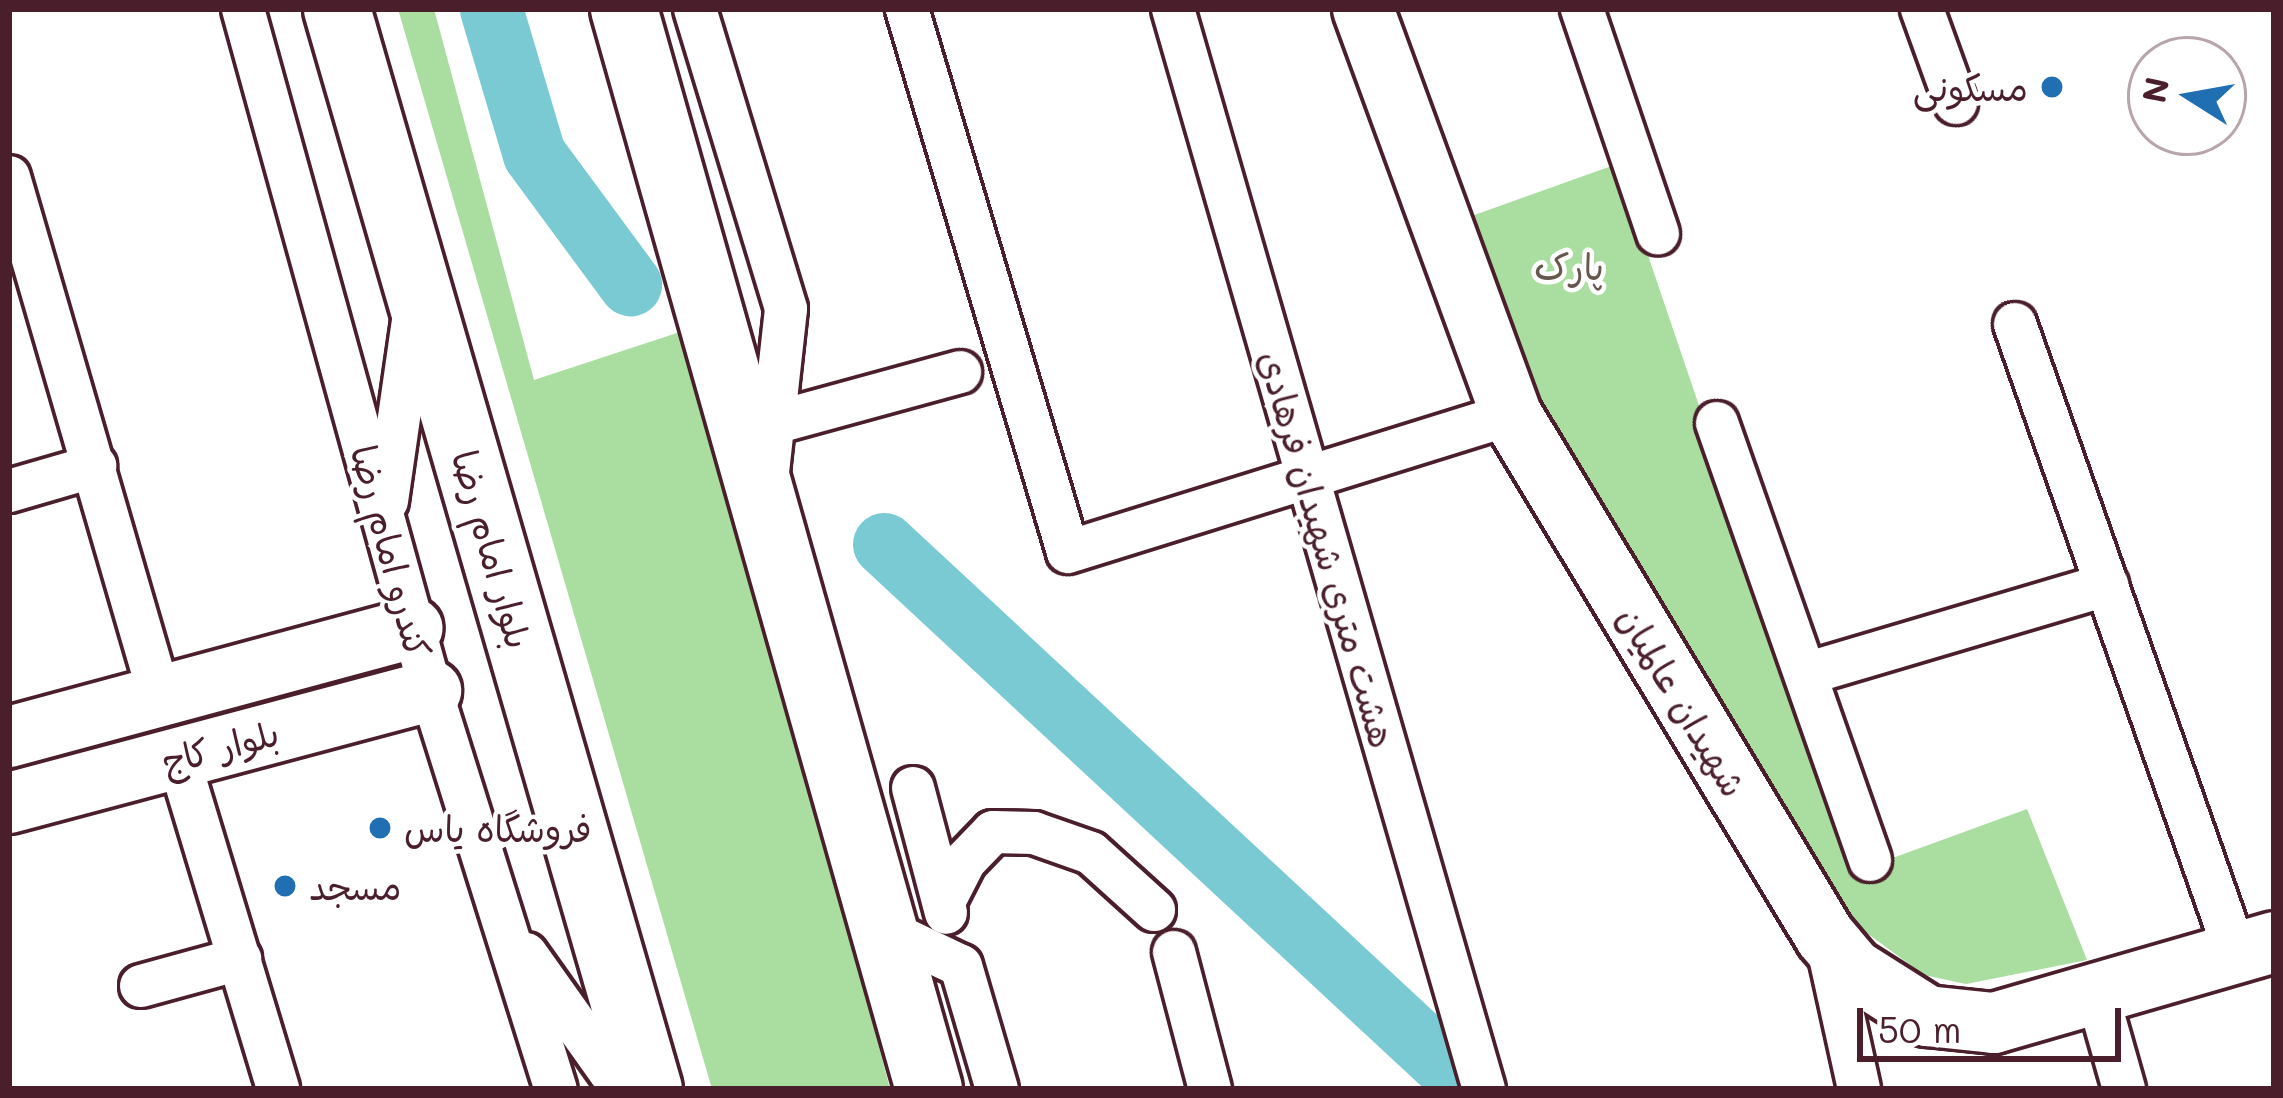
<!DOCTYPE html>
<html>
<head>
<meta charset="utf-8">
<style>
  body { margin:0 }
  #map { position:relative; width:2283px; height:1098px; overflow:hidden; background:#fff; font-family:Mali,"Playpen Sans Arabic",sans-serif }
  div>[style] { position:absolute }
  .green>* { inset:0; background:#aadea0 }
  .river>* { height:63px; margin:-31.5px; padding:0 31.5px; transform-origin:31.5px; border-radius:31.5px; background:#79cad3 }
  .roads { filter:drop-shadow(3px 0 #4a1f2b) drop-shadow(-3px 0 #4a1f2b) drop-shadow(0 3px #4a1f2b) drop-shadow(0 -3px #4a1f2b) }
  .street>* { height:42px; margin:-21px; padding:0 21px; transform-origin:21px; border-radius:21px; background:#fff }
  .secondary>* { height:60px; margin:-30px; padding:0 30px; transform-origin:30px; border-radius:30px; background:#fff }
  .primary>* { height:66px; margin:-33px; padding:0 33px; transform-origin:33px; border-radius:33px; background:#fff }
  .dots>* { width:33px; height:33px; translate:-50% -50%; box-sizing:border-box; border:6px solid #fff; border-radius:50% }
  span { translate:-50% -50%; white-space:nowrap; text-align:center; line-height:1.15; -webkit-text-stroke:9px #fff; paint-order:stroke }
  .poi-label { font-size:36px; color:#4a1f2b }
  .right { translate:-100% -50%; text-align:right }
  .left { translate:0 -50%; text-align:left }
  .park-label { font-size:36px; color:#67584e }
  .street-label { font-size:36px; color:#4a1f2b }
  .frame { position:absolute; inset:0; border:12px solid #4a1f2b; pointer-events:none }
  .north { position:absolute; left:2127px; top:36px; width:120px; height:120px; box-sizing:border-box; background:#fff; border:3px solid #b7a5aa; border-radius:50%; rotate:281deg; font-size:33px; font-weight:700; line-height:48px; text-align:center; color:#4a1f2b }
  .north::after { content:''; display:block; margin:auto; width:42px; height:54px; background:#1f6fb2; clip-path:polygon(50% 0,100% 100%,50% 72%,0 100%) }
  .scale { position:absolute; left:1857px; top:1008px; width:264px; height:54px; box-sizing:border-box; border:6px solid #4a1f2b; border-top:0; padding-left:15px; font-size:36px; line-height:42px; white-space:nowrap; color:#4a1f2b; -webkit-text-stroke:9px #fff; paint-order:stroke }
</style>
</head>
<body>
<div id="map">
  <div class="green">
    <i style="clip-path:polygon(398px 9px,434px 9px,534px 380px,692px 328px,890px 1089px,712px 1089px)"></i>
    <i style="clip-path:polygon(1617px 164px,1857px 871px,2027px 809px,2087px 960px,1966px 984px,1924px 975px,1860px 928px,1538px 410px,1469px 217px)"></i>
  </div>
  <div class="river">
    <i style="left:491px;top:9px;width:151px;rotate:73.5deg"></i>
    <i style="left:534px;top:154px;width:162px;rotate:53.6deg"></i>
    <i style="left:884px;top:544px;width:767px;rotate:42.89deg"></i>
  </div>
  <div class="roads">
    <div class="street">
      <i style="left:243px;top:9px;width:707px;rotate:74.59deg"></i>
      <i style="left:431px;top:691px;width:417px;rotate:72.6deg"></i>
      <i style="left:695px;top:9px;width:313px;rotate:73.1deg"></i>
      <i style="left:786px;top:309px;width:164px;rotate:96.3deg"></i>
      <i style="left:907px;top:9px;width:566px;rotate:73.48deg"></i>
      <i style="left:1068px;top:552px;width:464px;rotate:-17.3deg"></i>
      <i style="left:1173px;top:9px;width:1124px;rotate:73.94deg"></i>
      <i style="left:1582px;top:9px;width:237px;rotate:71.3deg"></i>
      <i style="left:1922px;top:9px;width:100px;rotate:70.1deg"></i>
      <i style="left:9px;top:177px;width:541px;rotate:73.81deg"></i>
      <i style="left:2015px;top:324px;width:668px;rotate:70.67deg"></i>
      <i style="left:774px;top:423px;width:193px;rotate:-15.3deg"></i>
      <i style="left:1717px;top:423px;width:463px;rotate:70.7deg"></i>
      <i style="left:9px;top:491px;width:90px;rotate:-16.2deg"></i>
      <i style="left:387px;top:501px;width:189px;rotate:-81.8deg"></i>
      <i style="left:1809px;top:673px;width:311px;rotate:-16.5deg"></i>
      <i style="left:178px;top:757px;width:347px;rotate:73.2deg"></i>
      <i style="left:913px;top:788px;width:129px;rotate:75.2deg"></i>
      <i style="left:944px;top:902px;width:46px;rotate:-62.9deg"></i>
      <i style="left:965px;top:861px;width:40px;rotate:-46deg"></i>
      <i style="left:993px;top:832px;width:41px;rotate:1.4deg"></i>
      <i style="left:1034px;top:833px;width:60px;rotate:19.3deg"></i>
      <i style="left:1091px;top:853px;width:85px;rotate:42.1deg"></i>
      <i style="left:883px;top:929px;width:86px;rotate:25.4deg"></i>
      <i style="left:961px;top:966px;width:128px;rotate:73.7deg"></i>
      <i style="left:1827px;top:943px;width:149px;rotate:77.6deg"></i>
      <i style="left:1174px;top:952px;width:142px;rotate:75.3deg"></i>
      <i style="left:526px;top:954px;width:166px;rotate:54.6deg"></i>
      <i style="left:141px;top:986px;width:103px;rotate:-15.3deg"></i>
      <i style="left:2098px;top:997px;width:96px;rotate:74.2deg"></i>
    </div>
    <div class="secondary">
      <i style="left:1363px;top:9px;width:431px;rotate:69.9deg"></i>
      <i style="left:1511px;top:414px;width:609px;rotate:58.97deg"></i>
      <i style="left:1825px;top:936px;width:43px;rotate:49.7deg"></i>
      <i style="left:1853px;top:969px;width:88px;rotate:32.4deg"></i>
      <i style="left:1927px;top:1016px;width:67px;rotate:6deg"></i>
      <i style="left:1994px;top:1023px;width:291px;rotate:-16.1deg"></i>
      <i style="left:9px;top:737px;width:418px;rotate:-15.1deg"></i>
      <i style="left:9px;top:803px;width:437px;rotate:-14.9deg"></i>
    </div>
    <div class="primary">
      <i style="left:337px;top:9px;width:1124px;rotate:73.89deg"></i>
      <i style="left:624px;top:9px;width:1122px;rotate:74.23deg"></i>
    </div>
  </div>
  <div class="dots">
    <i style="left:2052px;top:87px;background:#1f6fb2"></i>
    <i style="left:380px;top:828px;background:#1f6fb2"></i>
    <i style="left:285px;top:886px;background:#1f6fb2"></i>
  </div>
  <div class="poi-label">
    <span class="right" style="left:2028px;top:87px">مسکونی</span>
    <span class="left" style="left:404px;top:828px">فروشگاه یاس</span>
    <span class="left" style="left:309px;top:886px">مسجد</span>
  </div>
  <div class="park-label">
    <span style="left:1569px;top:266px">پارک</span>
  </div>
  <div class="street-label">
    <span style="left:493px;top:549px;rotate:74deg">بلوار امام رضا</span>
    <span style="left:1328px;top:549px;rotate:74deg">هشت متری شهیدان فرهادی</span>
    <span style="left:392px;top:551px;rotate:75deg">کندرو امام رضا</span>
    <span style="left:1683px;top:701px;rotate:59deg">شهیدان عالمیان</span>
    <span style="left:220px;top:746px;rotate:-15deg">بلوار کاج</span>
  </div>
  <div class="frame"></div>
  <div class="north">N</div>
  <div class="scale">50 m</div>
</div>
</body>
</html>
